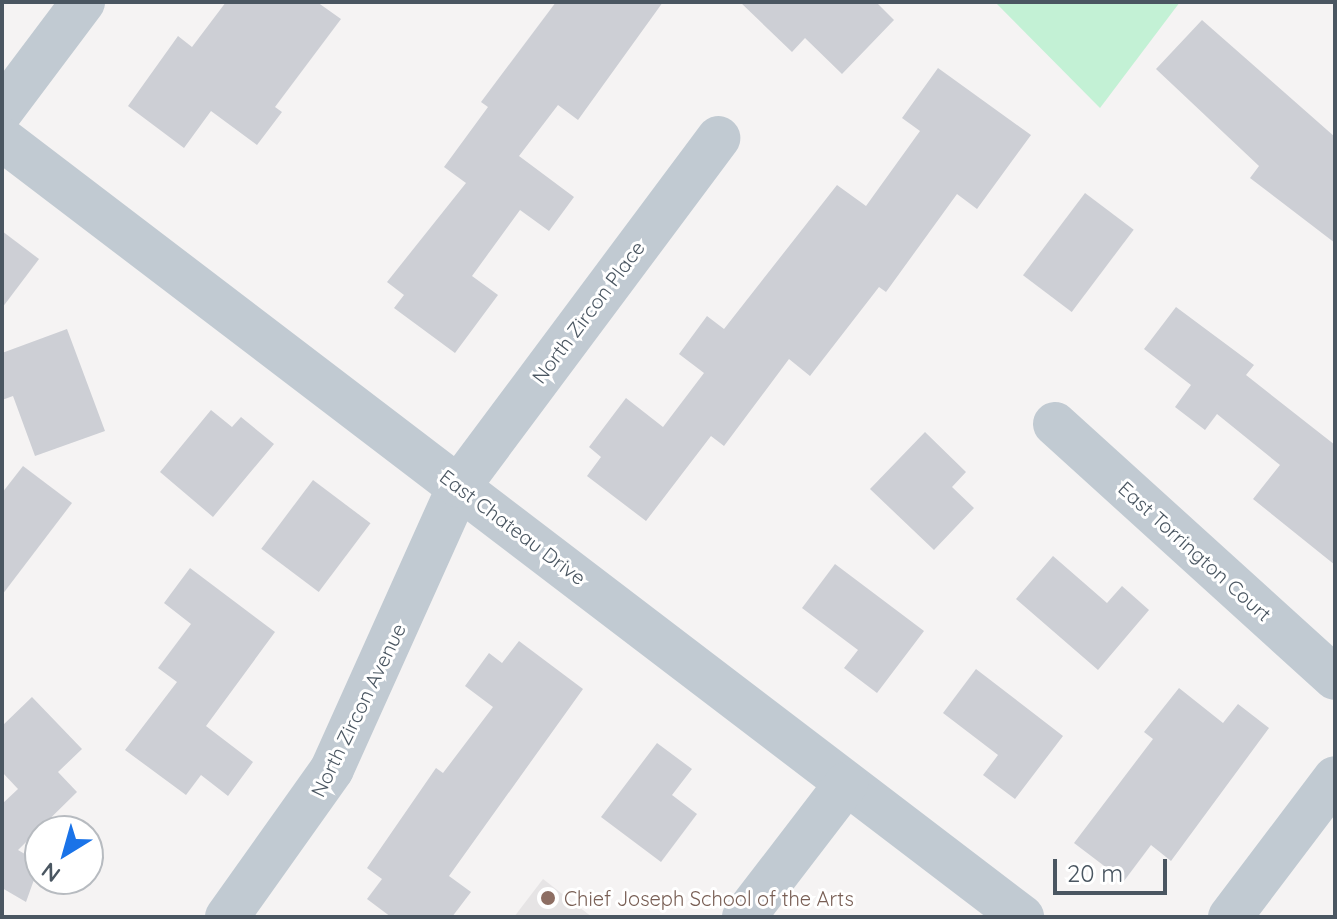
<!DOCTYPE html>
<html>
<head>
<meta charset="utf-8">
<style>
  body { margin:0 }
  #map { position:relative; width:1337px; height:919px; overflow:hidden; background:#f5f3f3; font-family:Quicksand,sans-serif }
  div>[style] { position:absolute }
  .education>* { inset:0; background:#e6e4e5 }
  .green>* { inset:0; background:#c3f1d5 }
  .building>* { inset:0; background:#cdcfd5; transform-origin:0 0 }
  .minor>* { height:44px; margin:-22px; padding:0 22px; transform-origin:22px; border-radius:22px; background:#c1cad2 }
  .dots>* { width:22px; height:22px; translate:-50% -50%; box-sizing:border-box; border:4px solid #fff; border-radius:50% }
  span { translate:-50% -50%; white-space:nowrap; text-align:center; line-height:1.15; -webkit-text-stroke:6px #fff; paint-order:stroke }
  .street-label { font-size:20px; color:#4a5661 }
  .education-label { font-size:20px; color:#785e54 }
  .left { translate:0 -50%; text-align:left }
  .frame { position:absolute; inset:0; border:4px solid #4a5661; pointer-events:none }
  .north { position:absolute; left:24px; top:815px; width:80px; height:80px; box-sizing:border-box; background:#fff; border:2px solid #b7bbc0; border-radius:50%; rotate:217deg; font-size:22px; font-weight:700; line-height:32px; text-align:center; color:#4a5661 }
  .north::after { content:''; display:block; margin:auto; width:28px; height:36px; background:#1a73e8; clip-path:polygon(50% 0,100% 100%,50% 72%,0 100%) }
  .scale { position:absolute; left:1053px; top:859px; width:114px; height:36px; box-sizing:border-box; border:4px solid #4a5661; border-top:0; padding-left:10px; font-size:24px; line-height:28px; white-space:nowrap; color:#4a5661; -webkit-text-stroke:6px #fff; paint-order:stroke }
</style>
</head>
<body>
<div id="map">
  <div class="education">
    <i style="clip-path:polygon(543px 879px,592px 917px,514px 917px)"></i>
  </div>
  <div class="green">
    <i style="clip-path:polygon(995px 2px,1180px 2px,1100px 108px)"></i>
  </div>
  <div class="building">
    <i style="clip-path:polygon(226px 2px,317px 2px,341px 19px,275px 107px,282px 112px,257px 145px,211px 111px,184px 148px,128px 106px,178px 36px,192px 47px)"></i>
    <i style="clip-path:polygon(556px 2px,663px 2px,578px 120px,558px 105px,519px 156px,574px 197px,549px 231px,520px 210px,472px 276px,498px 295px,455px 353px,394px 308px,404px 295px,387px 282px,466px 183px,444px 167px,488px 107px,481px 102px)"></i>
    <i style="clip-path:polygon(740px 2px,876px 2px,894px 20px,842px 74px,805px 38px,792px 52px)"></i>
    <i style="clip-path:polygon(1202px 20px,1335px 137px,1335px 243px,1250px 178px,1259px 166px,1156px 69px)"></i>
    <i style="clip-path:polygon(938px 68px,1031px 135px,977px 209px,957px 194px,886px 292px,879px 287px,810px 376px,789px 359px,724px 446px,711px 436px,646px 521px,587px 476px,601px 457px,589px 447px,626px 398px,663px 427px,704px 373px,679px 354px,707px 316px,724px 329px,837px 185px,866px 206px,920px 131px,902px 118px)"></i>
    <i style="left:1085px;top:193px;width:61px;height:103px;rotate:37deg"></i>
    <i style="clip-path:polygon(2px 231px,39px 259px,2px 308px)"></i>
    <i style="clip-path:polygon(1176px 307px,1254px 365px,1246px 375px,1335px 445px,1335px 565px,1253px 499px,1280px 465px,1217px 414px,1205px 430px,1175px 407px,1191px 385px,1144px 349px)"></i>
    <i style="clip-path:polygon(67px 329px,105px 431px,35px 456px,13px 396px,2px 400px,2px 353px)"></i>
    <i style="clip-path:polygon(211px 410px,232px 427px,241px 417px,274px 444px,213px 517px,160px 472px)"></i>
    <i style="clip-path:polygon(925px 432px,966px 472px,952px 487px,974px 508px,934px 550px,870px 489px)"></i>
    <i style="clip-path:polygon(23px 466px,72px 503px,2px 595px,2px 493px)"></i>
    <i style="left:313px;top:480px;width:72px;height:86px;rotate:37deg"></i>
    <i style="clip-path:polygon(1053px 556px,1107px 603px,1122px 586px,1149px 610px,1098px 670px,1016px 599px)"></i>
    <i style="clip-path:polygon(835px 564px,924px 631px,877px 693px,844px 668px,858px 650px,802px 608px)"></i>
    <i style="clip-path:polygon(190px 568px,275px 632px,206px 726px,253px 762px,228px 796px,201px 775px,186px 795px,125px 750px,177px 682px,158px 668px,191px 624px,164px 603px)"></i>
    <i style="clip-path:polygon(519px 641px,583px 689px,449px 876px,471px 892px,452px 917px,391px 917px,367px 899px,382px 879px,367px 868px,436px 768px,443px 773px,493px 707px,465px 686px,489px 653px,502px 663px)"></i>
    <i style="clip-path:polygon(976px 669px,1063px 736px,1015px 799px,983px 775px,998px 755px,943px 713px)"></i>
    <i style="clip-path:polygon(1179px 688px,1223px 723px,1238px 704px,1269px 728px,1171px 861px,1151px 845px,1124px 881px,1074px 843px,1153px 739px,1144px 732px)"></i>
    <i style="clip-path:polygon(32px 697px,82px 749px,58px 772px,77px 792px,18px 850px,40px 863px,26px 902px,2px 888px,2px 804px,18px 789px,2px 772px,2px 726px)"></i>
    <i style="clip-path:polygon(657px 743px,692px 769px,672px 795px,697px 814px,661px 862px,601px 817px)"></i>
  </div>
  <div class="minor">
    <i style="left:2px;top:110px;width:135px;rotate:-53.1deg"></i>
    <i style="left:2px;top:139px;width:1283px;rotate:37.33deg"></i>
    <i style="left:1055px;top:424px;width:378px;rotate:42.2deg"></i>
    <i style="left:227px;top:917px;width:181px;rotate:-54.6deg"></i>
    <i style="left:332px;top:769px;width:310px;rotate:-65.8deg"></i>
    <i style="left:459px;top:486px;width:434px;rotate:-53.3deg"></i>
    <i style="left:744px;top:917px;width:168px;rotate:-52.5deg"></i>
    <i style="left:1230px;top:917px;width:174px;rotate:-52.9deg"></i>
  </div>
  <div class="dots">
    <i style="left:548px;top:898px;background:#8d6e63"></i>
  </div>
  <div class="street-label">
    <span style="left:588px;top:312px;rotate:-53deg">North Zircon Place</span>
    <span style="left:513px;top:527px;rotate:37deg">East Chateau Drive</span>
    <span style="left:1195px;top:551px;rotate:42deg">East Torrington Court</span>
    <span style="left:358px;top:710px;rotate:-64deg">North Zircon Avenue</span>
  </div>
  <div class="education-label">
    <span class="left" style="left:564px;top:898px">Chief Joseph School of the Arts</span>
  </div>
  <div class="frame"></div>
  <div class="north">N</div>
  <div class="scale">20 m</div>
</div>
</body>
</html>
